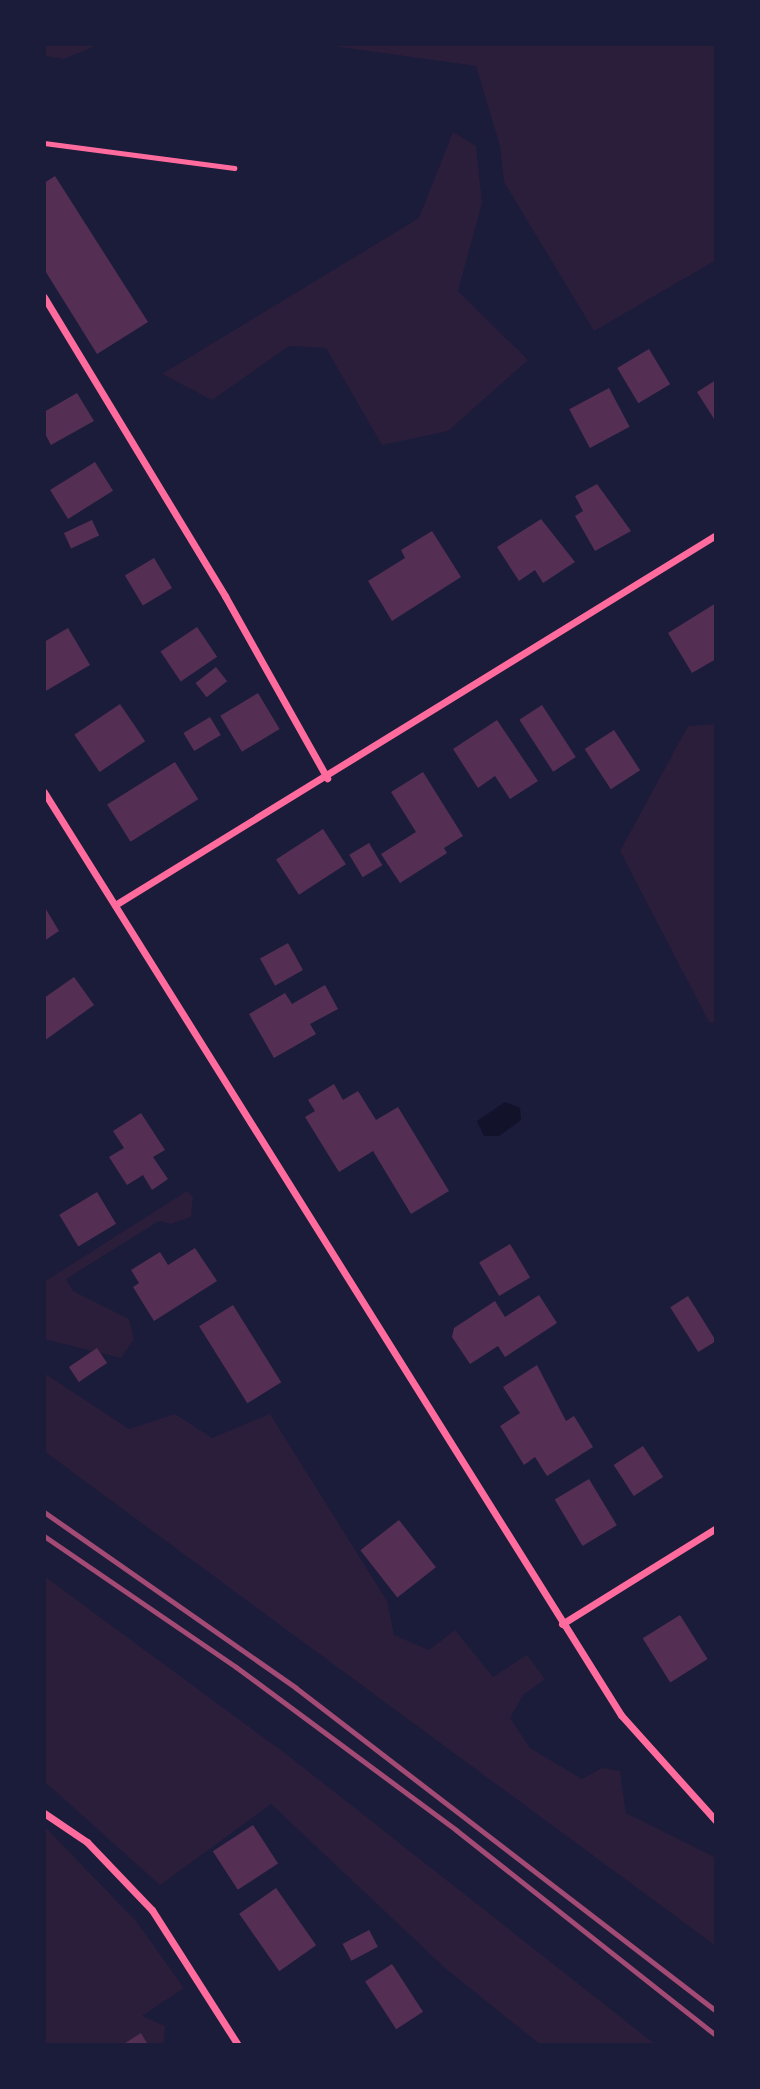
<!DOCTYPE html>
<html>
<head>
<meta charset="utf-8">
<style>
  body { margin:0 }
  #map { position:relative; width:760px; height:2089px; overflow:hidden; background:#1b1b3a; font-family:"Source Sans 3",sans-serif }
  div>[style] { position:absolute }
  .green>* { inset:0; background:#2a1e3b }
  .water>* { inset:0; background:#12122b }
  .building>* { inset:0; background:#542f53; transform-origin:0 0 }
  .service>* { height:5px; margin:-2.5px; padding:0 2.5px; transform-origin:2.5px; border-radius:2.5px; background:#ff6b9d }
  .minor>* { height:7px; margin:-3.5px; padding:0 3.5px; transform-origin:3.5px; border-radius:3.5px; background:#ff6b9d }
  .rail>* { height:5px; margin:-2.5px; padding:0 2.5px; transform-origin:2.5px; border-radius:2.5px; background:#a44b75 }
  span { translate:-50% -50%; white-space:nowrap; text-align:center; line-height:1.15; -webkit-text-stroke:5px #1b1b3a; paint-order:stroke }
  .frame { position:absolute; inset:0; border:46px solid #1b1b3a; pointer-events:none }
</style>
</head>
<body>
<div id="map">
  <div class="green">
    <i style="clip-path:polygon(44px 44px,100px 44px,64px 59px,44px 56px)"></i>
    <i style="clip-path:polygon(319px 44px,716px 44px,716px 260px,594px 331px,504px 182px,500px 146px,476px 66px)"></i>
    <i style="clip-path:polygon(453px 132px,476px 146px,482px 203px,458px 291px,528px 360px,448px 431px,382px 445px,326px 348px,289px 346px,212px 400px,162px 374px,419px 218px)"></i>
    <i style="clip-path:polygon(716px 724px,716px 1024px,709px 1022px,620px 851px,688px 726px)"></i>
    <i style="clip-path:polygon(187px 1191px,193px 1197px,191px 1217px,171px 1224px,159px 1221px,66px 1279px,73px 1291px,129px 1319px,134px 1339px,121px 1358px,44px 1339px,44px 1282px)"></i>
    <i style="clip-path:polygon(44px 1373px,129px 1429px,175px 1414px,212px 1438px,270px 1414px,387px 1601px,394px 1635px,429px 1650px,455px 1630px,493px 1677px,527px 1655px,545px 1679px,523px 1695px,510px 1718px,530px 1748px,582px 1779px,602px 1768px,620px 1771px,626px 1813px,716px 1858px,716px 1946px,44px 1451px)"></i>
    <i style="clip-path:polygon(44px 1576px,290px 1757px,656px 2045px,541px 2045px,445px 1968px,271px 1804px,160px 1885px,44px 1781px)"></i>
    <i style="clip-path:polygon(44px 1826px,136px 1921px,184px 1988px,142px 2016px,165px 2026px,164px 2042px,159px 2045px,44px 2045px)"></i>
  </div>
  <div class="water">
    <i style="clip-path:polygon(505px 1102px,520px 1108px,521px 1120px,499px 1136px,484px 1136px,477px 1121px)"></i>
  </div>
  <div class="building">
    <i style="clip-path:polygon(55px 176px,148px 322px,97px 354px,44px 269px,44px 183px)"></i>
    <i style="left:649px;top:349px;width:41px;height:37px;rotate:59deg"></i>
    <i style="clip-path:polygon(716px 380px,716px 422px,697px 392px)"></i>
    <i style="left:609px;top:388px;width:44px;height:45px;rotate:62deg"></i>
    <i style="clip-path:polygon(77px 393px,94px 421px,51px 445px,44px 432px,44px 412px)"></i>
    <i style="left:95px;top:462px;width:34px;height:53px;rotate:58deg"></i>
    <i style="clip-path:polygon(597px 484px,631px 531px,595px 551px,575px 516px,583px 511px,575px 496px)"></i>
    <i style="clip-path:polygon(541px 519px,575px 562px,543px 583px,535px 570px,519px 581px,497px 547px)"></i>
    <i style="left:92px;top:520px;width:17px;height:31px;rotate:65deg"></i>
    <i style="clip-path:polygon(432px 531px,461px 577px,392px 621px,368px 581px,405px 558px,401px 550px)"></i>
    <i style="left:154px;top:558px;width:35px;height:34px;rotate:59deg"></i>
    <i style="clip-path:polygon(716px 603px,716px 659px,692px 673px,668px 633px)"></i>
    <i style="left:197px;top:627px;width:36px;height:44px;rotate:56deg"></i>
    <i style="clip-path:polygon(68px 628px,90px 665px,44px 692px,44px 642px)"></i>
    <i style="left:216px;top:667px;width:18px;height:26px;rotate:52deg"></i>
    <i style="left:258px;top:693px;width:42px;height:44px;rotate:59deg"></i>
    <i style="left:120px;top:704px;width:45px;height:55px;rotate:56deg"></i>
    <i style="left:542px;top:705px;width:62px;height:27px;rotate:57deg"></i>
    <i style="left:210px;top:717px;width:21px;height:31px;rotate:59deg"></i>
    <i style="clip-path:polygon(497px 720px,538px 781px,510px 799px,495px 776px,478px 788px,453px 749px)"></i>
    <i style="left:614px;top:730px;width:48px;height:35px;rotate:57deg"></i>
    <i style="left:175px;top:762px;width:44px;height:80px;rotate:58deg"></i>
    <i style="clip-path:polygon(423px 772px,463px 836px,444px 848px,447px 853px,400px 883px,381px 854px,416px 832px,391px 792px)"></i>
    <i style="left:323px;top:829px;width:42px;height:56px;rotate:57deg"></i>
    <i style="left:369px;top:843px;width:26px;height:23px;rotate:59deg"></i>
    <i style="clip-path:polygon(44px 906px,59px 931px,44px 941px)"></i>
    <i style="left:288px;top:943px;width:31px;height:32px;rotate:61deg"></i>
    <i style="clip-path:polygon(74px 977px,94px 1005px,44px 1041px,44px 998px)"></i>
    <i style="clip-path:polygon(325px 985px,338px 1009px,310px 1024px,316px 1034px,274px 1058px,249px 1014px,285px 993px,292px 1004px)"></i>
    <i style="clip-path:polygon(334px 1084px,343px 1100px,358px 1091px,376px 1120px,398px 1107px,449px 1191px,411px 1214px,373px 1151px,339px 1172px,305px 1117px,315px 1111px,308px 1100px)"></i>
    <i style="clip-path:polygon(141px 1113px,165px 1150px,153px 1157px,168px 1179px,152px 1190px,143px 1175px,127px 1185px,109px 1157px,124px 1148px,113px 1131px)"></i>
    <i style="left:97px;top:1192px;width:37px;height:44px;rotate:59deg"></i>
    <i style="left:510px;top:1244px;width:39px;height:36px;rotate:59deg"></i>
    <i style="clip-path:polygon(195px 1248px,217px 1281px,154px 1321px,133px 1287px,139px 1283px,131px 1270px,160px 1252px,168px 1265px)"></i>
    <i style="clip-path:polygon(539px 1295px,557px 1323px,505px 1357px,498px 1346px,470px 1364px,452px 1337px,454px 1328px,495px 1301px,505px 1317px)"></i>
    <i style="left:688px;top:1296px;width:53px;height:21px;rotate:58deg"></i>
    <i style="left:233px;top:1305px;width:91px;height:40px;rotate:58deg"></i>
    <i style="left:97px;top:1348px;width:18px;height:34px;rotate:56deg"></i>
    <i style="clip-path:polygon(537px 1365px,566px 1421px,574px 1416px,593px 1447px,547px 1476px,535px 1457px,524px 1465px,500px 1426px,520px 1413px,503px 1387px)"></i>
    <i style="left:643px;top:1446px;width:37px;height:35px;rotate:57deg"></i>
    <i style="left:589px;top:1479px;width:54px;height:40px;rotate:59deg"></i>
    <i style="left:399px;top:1520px;width:60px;height:49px;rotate:52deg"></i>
    <i style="left:680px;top:1615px;width:52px;height:44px;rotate:58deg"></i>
    <i style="left:253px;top:1825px;width:46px;height:48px;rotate:57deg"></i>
    <i style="left:276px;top:1888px;width:70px;height:45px;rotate:55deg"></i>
    <i style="left:369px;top:1930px;width:19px;height:30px;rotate:62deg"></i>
    <i style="left:392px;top:1964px;width:57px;height:32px;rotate:57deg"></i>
    <i style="clip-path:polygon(141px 2033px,148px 2045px,122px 2045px)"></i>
  </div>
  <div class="service">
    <i style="left:44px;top:143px;width:192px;rotate:7.5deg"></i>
  </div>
  <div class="minor">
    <i style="left:44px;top:297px;width:350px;rotate:58.8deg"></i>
    <i style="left:225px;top:596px;width:209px;rotate:60.7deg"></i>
    <i style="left:44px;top:792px;width:1089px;rotate:57.99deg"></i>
    <i style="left:621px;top:1715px;width:142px;rotate:48.1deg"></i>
    <i style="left:115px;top:905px;width:706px;rotate:-31.62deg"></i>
    <i style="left:562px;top:1624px;width:181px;rotate:-31.9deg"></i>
    <i style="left:44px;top:1813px;width:52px;rotate:34deg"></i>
    <i style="left:87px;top:1842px;width:94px;rotate:46.3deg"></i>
    <i style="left:152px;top:1910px;width:160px;rotate:57.5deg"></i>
  </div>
  <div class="rail">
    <i style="left:44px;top:1512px;width:307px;rotate:34.9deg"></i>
    <i style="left:296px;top:1688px;width:530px;rotate:37.56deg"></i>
    <i style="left:44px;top:1536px;width:232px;rotate:34.3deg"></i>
    <i style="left:236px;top:1667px;width:274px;rotate:36.5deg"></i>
    <i style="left:456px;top:1830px;width:331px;rotate:38.3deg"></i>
  </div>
  <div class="frame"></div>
</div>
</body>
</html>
